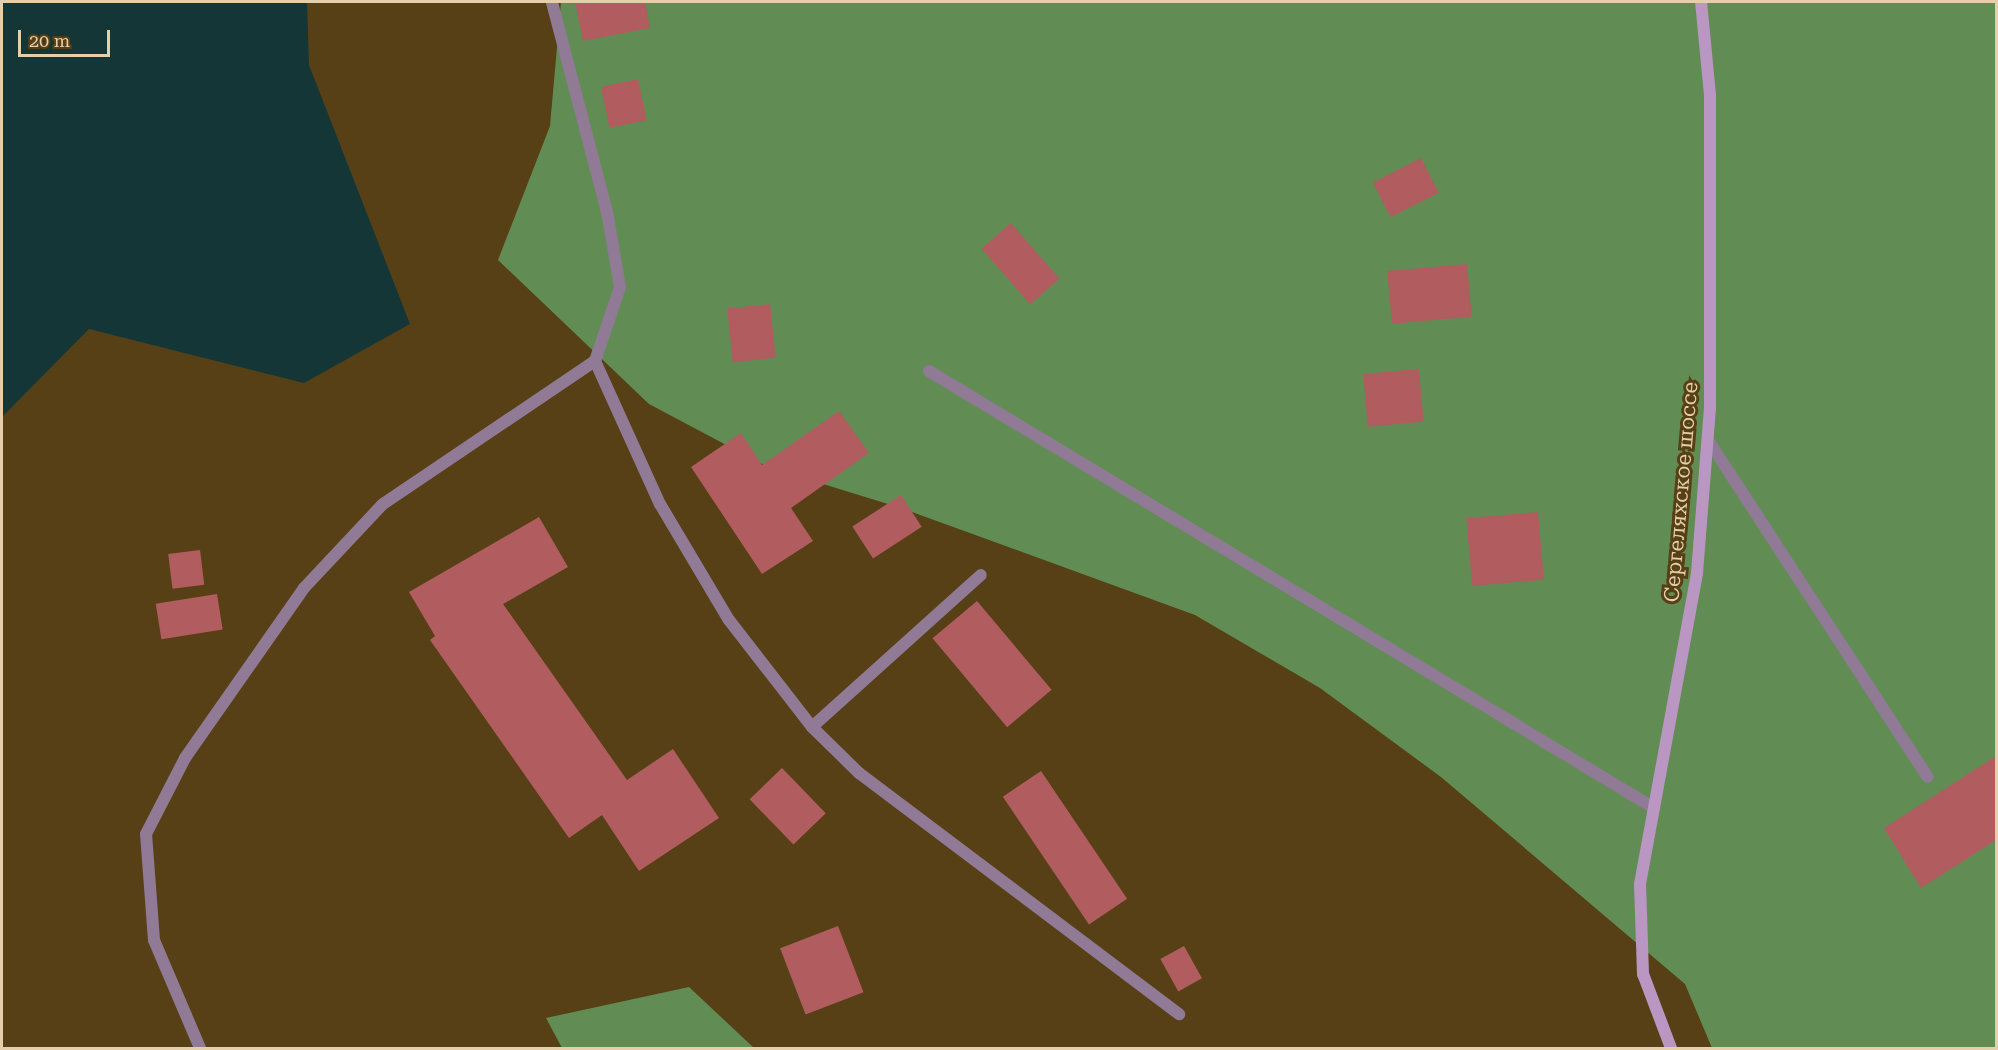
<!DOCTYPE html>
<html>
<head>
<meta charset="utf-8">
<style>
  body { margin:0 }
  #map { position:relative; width:1998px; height:1050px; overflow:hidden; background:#574016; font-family:"Roboto Serif",serif }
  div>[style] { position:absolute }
  .forest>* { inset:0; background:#618d55 }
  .water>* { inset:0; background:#153637 }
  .building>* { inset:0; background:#b15d60; transform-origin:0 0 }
  .service>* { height:12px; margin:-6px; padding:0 6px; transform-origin:6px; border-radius:6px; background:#907a96 }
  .minor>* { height:12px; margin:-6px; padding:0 6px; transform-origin:6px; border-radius:6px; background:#907a96 }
  .secondary>* { height:12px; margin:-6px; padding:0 6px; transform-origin:6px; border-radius:6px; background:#ba97c3 }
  span { translate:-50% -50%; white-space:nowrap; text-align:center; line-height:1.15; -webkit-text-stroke:6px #574016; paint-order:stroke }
  .street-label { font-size:21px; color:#e5ceaa }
  .frame { position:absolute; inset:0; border:3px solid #e5ceaa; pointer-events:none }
  .scale { position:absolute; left:18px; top:30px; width:92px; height:27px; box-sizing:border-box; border:3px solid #e5ceaa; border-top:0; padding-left:8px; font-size:18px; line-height:21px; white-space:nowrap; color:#e5ceaa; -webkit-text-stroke:4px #574016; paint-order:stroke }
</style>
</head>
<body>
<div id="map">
  <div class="forest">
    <i style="clip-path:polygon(561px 2px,1996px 2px,1996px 1048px,1712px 1048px,1685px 984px,1441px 777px,1320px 688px,1195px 615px,901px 508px,768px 467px,649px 404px,498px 260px,550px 126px)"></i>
    <i style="clip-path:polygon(689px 987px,754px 1048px,562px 1048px,546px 1018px)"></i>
  </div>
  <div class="water">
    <i style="clip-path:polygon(2px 2px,307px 2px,309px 65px,410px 324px,304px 383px,89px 329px,2px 417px)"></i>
  </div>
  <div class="building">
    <i style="clip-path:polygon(575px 2px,645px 2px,650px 28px,583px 41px)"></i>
    <i style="left:638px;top:79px;width:42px;height:38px;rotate:78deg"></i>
    <i style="left:1421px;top:158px;width:39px;height:54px;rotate:63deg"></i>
    <i style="left:1011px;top:223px;width:74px;height:39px;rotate:49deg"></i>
    <i style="left:1467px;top:264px;width:53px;height:80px;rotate:85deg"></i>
    <i style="left:770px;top:304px;width:54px;height:43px;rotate:84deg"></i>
    <i style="left:1419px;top:369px;width:53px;height:56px;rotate:85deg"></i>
    <i style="clip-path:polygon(839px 411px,869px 453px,791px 508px,813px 541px,762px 574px,691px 467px,741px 433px,762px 465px)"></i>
    <i style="left:901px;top:495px;width:38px;height:58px;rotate:57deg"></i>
    <i style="left:1538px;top:512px;width:68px;height:72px;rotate:85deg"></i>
    <i style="clip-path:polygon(539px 517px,568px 567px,503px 604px,627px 780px,673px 749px,719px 818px,639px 871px,602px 815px,569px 838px,430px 640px,435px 636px,409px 592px)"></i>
    <i style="left:200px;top:550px;width:35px;height:32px;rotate:83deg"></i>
    <i style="left:217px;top:594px;width:36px;height:62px;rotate:81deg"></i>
    <i style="left:977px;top:601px;width:116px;height:58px;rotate:50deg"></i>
    <i style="clip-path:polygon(1996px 756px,1996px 840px,1921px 888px,1884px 828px)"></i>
    <i style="left:782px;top:768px;width:63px;height:45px;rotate:46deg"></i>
    <i style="left:1041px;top:771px;width:154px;height:46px;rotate:56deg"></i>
    <i style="left:838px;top:926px;width:71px;height:62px;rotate:69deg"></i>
    <i style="left:1184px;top:946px;width:37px;height:27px;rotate:61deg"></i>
  </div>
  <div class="service">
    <i style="left:595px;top:361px;width:157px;rotate:65.6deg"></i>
    <i style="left:660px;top:504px;width:135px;rotate:59.3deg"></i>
    <i style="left:729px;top:620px;width:135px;rotate:52.2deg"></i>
    <i style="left:812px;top:727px;width:66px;rotate:44.4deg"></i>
    <i style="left:859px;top:773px;width:401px;rotate:37deg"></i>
    <i style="left:929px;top:371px;width:847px;rotate:31.08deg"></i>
    <i style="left:1708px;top:440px;width:402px;rotate:56.9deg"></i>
    <i style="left:812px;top:727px;width:227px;rotate:-42deg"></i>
  </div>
  <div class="minor">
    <i style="left:200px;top:1048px;width:117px;rotate:-113.1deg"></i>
    <i style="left:154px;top:940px;width:106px;rotate:-94.3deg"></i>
    <i style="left:146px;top:834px;width:85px;rotate:-62.8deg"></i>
    <i style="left:185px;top:758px;width:208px;rotate:-55deg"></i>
    <i style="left:304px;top:588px;width:115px;rotate:-46.8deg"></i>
    <i style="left:383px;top:504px;width:256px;rotate:-34deg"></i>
    <i style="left:595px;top:361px;width:78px;rotate:-71.3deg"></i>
    <i style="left:620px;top:287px;width:76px;rotate:-99.8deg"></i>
    <i style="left:607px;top:212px;width:217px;rotate:-104.7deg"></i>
  </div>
  <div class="secondary">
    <i style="left:1671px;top:1048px;width:79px;rotate:-110.7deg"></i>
    <i style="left:1643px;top:974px;width:90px;rotate:-91.9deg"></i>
    <i style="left:1640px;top:884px;width:316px;rotate:-79.6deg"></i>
    <i style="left:1697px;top:573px;width:166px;rotate:-85.5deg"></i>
    <i style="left:1710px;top:408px;width:313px;rotate:-90deg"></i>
    <i style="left:1710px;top:95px;width:93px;rotate:-95.5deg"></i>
  </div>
  <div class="street-label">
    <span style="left:1681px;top:492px;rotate:-85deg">Сергеляхское шоссе</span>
  </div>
  <div class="frame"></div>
  <div class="scale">20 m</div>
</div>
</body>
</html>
